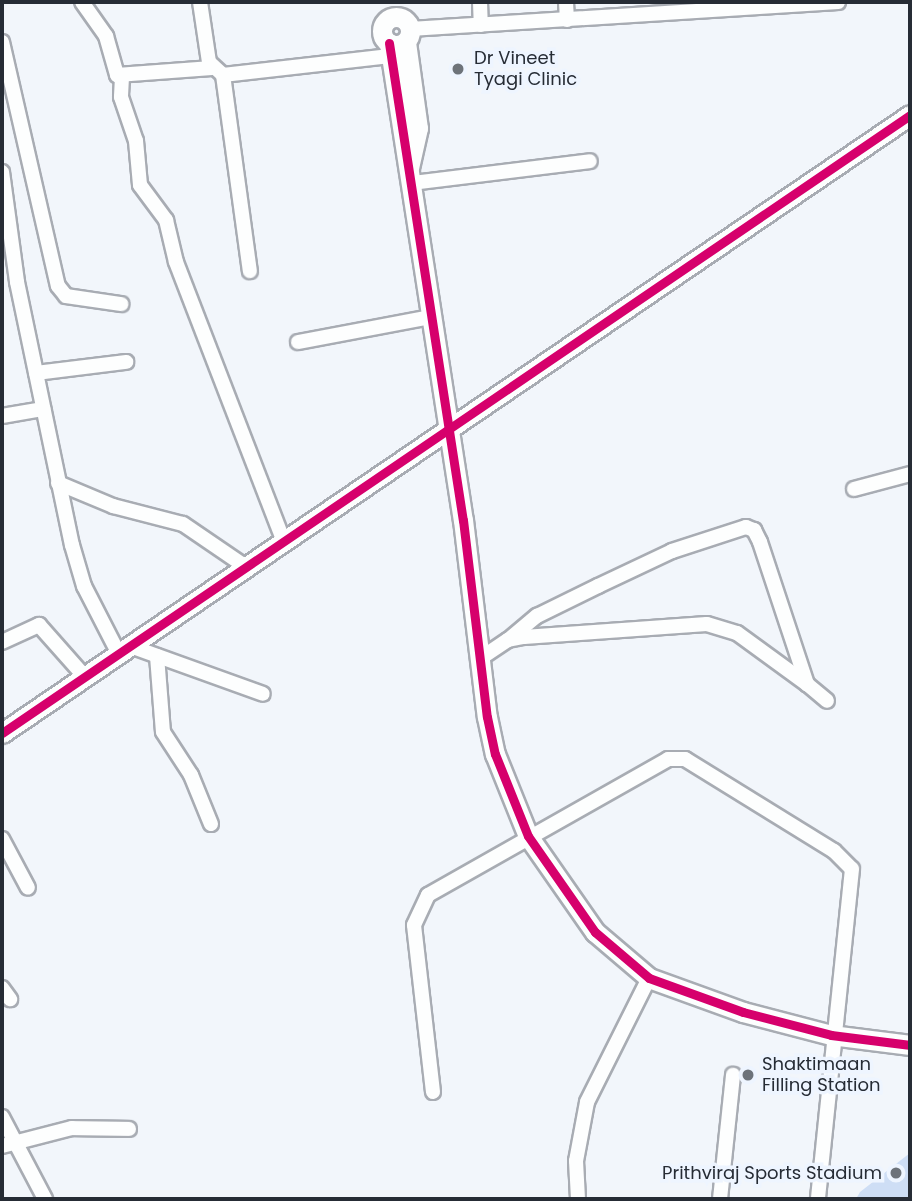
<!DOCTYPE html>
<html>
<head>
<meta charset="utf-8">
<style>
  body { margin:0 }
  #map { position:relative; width:912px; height:1201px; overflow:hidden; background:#f2f6fb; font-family:Poppins,sans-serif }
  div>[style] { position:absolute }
  .green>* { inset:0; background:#cedef5 }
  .roads { filter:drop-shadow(2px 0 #a8acb3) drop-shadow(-2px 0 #a8acb3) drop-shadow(0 2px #a8acb3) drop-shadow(0 -2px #a8acb3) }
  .street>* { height:14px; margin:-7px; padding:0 7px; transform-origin:7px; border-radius:7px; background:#fdfefe }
  .secondary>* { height:19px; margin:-9.5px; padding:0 9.5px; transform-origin:9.5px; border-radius:9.5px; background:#fdfefe }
  .secondary>.ring { margin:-9.5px; padding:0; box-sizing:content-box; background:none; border:19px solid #fdfefe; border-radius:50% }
  .cycleway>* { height:9px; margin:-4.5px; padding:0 4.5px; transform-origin:4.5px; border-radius:4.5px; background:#d6006c }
  .dots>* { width:19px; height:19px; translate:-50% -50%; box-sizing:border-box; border:4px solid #eef5ff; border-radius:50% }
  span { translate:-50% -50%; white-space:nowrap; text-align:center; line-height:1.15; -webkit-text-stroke:7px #eef5ff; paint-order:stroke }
  .poi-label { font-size:18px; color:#262c35 }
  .left { translate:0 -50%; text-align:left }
  .right { translate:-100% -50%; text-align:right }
  .frame { position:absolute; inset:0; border:4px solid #262c35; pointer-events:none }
</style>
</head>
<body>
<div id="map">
  <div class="green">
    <i style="clip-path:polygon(910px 1153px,910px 1199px,856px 1199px,860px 1192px)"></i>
  </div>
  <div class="roads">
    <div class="street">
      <i style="left:82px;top:2px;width:42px;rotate:54.8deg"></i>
      <i style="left:106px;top:36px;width:41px;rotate:74.2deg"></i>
      <i style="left:117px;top:75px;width:95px;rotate:-4.2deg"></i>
      <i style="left:200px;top:2px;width:61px;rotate:81.5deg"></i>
      <i style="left:209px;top:62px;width:19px;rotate:43deg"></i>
      <i style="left:223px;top:75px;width:168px;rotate:-6.5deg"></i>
      <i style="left:480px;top:2px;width:23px;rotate:88deg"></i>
      <i style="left:566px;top:2px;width:18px;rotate:87deg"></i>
      <i style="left:410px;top:29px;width:429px;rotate:-3.6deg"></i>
      <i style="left:2px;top:42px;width:250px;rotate:77.1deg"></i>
      <i style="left:58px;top:286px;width:13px;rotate:51deg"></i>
      <i style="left:66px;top:296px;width:56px;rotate:8.3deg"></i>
      <i style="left:223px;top:75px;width:198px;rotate:82.2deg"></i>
      <i style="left:122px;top:77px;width:20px;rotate:93deg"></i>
      <i style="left:121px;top:97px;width:46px;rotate:71.2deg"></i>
      <i style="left:136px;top:141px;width:44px;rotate:84.8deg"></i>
      <i style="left:140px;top:185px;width:44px;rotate:53.4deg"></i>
      <i style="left:166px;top:220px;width:43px;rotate:76.6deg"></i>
      <i style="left:176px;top:262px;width:300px;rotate:68.9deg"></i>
      <i style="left:2px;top:172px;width:111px;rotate:82.2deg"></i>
      <i style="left:17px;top:282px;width:269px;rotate:78.2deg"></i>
      <i style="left:72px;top:545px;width:43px;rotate:73.7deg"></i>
      <i style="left:84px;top:586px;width:76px;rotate:62.8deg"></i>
      <i style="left:412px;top:183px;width:179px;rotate:-7deg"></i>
      <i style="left:298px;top:342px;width:134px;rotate:-10.7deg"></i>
      <i style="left:36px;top:373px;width:91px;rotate:-7deg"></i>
      <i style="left:2px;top:416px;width:42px;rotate:-9.7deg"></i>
      <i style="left:58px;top:483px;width:60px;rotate:22.7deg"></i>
      <i style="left:113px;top:506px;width:72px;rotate:14.4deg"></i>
      <i style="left:183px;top:524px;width:76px;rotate:34.3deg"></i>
      <i style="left:854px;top:489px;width:58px;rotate:-15deg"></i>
      <i style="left:508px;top:640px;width:38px;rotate:-40deg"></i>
      <i style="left:537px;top:616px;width:68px;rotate:-26.2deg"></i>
      <i style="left:598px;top:586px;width:82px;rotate:-25.3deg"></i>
      <i style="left:672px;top:551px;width:78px;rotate:-18deg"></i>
      <i style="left:746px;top:527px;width:9px;rotate:21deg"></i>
      <i style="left:754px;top:530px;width:13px;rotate:63deg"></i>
      <i style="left:760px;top:542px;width:150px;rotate:71.7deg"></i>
      <i style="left:807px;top:684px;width:26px;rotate:40deg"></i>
      <i style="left:2px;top:642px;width:41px;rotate:-24.7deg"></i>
      <i style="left:39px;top:625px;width:69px;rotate:48.5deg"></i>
      <i style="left:130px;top:646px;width:141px;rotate:19.8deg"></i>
      <i style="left:157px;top:656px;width:76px;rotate:85.5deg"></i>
      <i style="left:163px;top:732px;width:51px;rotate:56.9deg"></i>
      <i style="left:191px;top:775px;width:53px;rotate:67.8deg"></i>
      <i style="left:481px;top:658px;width:32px;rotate:-34deg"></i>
      <i style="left:508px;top:640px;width:16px;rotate:-11deg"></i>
      <i style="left:524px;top:637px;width:183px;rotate:-4.1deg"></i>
      <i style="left:707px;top:624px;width:31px;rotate:17deg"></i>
      <i style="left:737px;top:633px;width:87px;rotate:36.1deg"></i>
      <i style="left:2px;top:839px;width:55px;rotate:62deg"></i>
      <i style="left:2px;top:988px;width:14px;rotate:54deg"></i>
      <i style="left:433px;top:1092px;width:168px;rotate:-96.5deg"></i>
      <i style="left:414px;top:925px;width:33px;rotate:-65deg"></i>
      <i style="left:428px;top:895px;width:276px;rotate:-29.5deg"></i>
      <i style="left:668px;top:759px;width:17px"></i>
      <i style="left:685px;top:759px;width:175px;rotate:31.7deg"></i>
      <i style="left:834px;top:851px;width:25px;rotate:45deg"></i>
      <i style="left:852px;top:869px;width:332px;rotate:95.9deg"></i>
      <i style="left:2px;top:1117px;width:93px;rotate:62.3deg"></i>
      <i style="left:2px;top:1146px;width:72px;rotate:-14.4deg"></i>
      <i style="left:72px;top:1128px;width:57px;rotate:1deg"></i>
      <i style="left:578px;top:1199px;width:38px;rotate:-93deg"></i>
      <i style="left:576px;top:1161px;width:60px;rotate:-79.4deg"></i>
      <i style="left:587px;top:1102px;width:139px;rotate:-63.4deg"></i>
      <i style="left:720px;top:1199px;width:125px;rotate:-84deg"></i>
    </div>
    <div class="secondary">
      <i class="ring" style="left:382px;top:17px;width:9px;height:9px"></i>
      <i style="left:406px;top:42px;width:87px;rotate:82.1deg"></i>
      <i style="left:418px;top:128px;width:41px;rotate:102.7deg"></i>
      <i style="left:389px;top:43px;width:483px;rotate:81.2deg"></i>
      <i style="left:463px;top:520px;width:198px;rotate:83.1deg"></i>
      <i style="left:487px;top:717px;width:38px;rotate:78deg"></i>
      <i style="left:495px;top:754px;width:88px;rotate:68.1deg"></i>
      <i style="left:528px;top:836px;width:117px;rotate:55.1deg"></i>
      <i style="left:595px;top:932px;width:71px;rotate:40.4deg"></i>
      <i style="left:649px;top:978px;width:100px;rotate:19.9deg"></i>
      <i style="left:743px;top:1012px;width:91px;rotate:14.6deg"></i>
      <i style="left:831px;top:1035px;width:80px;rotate:7.2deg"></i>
      <i style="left:2px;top:733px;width:1098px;rotate:-34.24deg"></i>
    </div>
  </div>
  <div class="cycleway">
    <i style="left:389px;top:43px;width:483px;rotate:81.2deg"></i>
    <i style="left:463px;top:520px;width:198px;rotate:83.1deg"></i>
    <i style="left:487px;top:717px;width:38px;rotate:78deg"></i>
    <i style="left:495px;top:754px;width:88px;rotate:68.1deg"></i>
    <i style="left:528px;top:836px;width:117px;rotate:55.1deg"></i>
    <i style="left:595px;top:932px;width:71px;rotate:40.4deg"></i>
    <i style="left:649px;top:978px;width:100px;rotate:19.9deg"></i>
    <i style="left:743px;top:1012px;width:91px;rotate:14.6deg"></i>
    <i style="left:831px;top:1035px;width:80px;rotate:7.2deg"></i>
    <i style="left:2px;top:733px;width:1098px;rotate:-34.24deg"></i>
  </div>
  <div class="dots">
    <i style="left:458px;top:69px;background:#6d737a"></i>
    <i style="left:748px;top:1075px;background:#6d737a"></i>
    <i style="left:896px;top:1173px;background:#6d737a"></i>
  </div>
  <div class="poi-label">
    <span class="left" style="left:474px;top:69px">Dr Vineet<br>Tyagi Clinic</span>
    <span class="left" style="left:762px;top:1075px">Shaktimaan<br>Filling Station</span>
    <span class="right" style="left:882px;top:1173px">Prithviraj Sports Stadium</span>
  </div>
  <div class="frame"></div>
</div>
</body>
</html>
